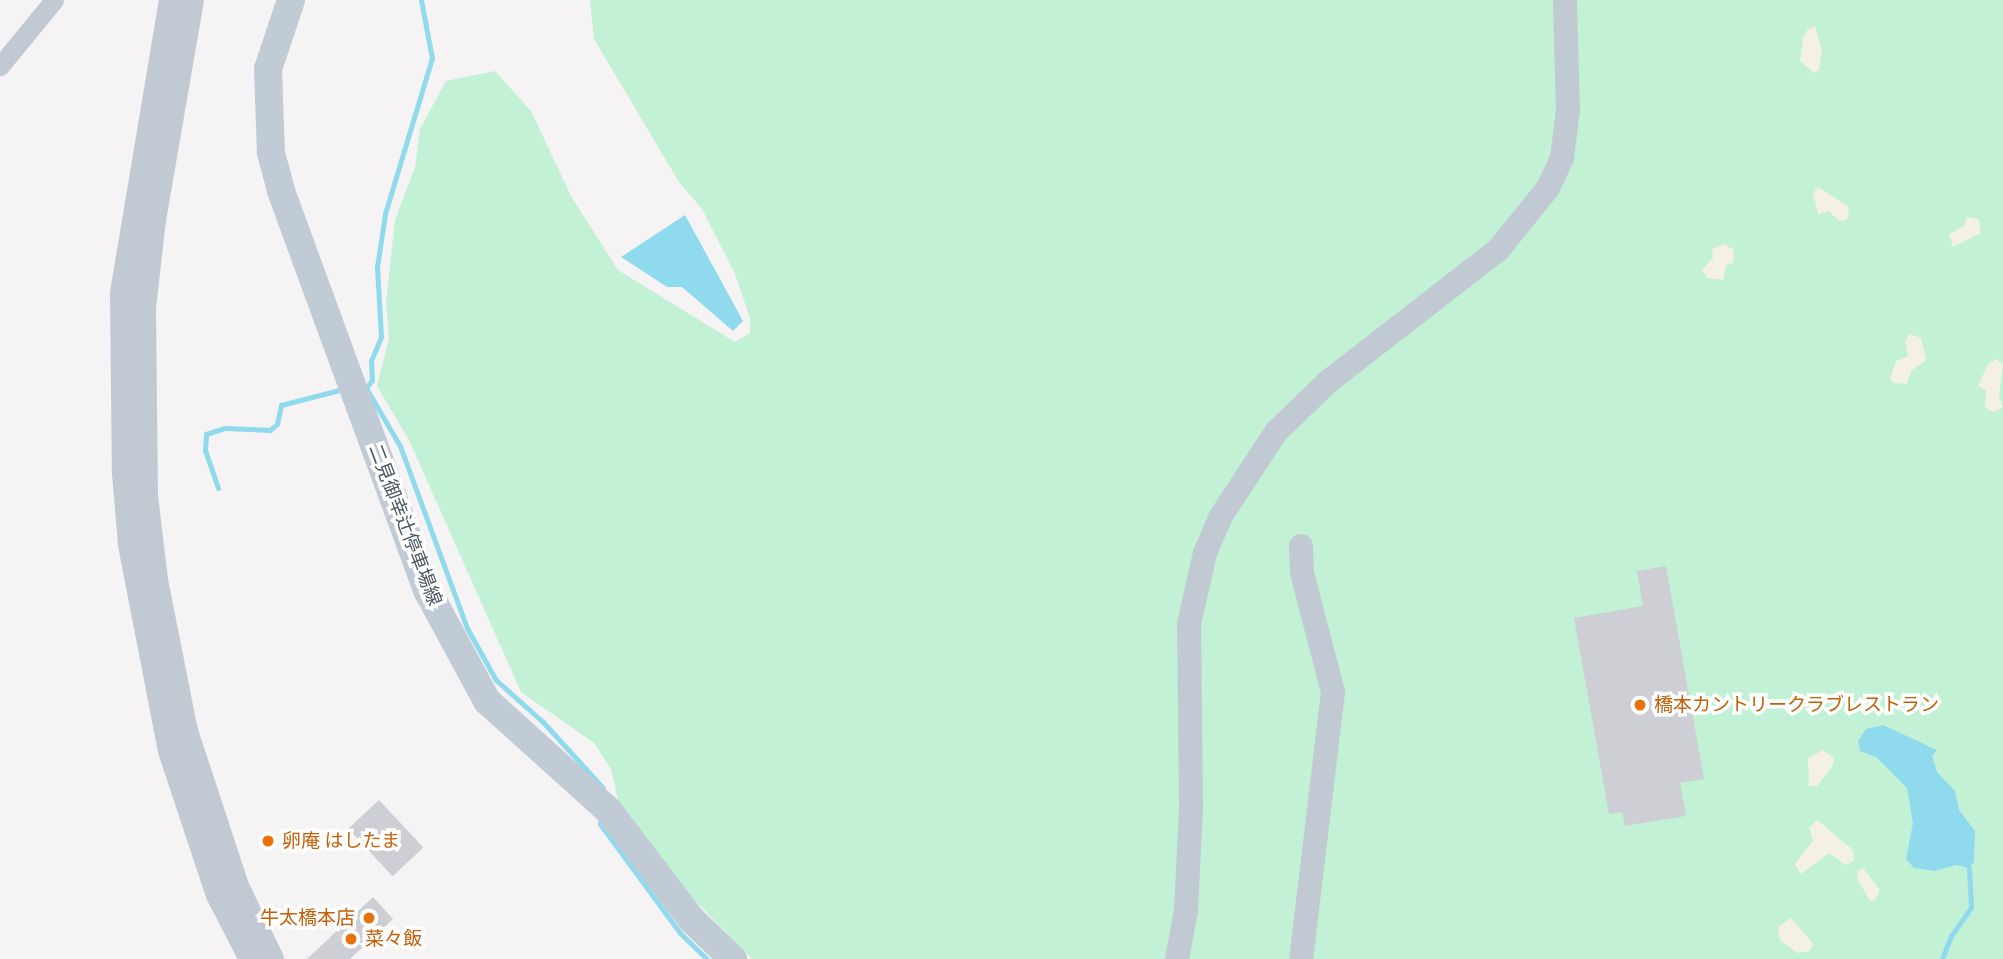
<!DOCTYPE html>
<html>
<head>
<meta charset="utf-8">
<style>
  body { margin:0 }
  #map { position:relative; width:2003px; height:959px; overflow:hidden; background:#f5f3f3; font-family:"Fira Sans Condensed","Noto Sans JP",sans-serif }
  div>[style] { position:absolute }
  .green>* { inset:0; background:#c3f1d5 }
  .sand>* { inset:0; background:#f5f0e5 }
  .water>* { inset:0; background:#90daee }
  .stream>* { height:5px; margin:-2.5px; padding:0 2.5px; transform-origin:2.5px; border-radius:2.5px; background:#90daee }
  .building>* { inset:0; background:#cdcfd5; transform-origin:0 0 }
  .minor>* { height:19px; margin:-9.5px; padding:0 9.5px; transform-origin:9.5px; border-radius:9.5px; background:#c1cad2 }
  .tertiary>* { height:24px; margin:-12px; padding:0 12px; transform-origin:12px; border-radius:12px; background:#c1cad2 }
  .secondary>* { height:28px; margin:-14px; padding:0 14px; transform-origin:14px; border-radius:14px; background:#c1cbd6 }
  .dots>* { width:19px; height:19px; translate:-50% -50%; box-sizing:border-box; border:4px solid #fff; border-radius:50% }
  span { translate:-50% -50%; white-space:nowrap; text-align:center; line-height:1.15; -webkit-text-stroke:7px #fff; paint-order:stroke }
  .street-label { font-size:19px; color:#4a5661 }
  .food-label { font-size:19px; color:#c56008 }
  .left { translate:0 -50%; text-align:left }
  .right { translate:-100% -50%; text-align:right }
</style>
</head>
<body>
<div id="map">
  <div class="green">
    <i style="clip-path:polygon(590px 0,2003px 0,2003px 959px,752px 959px,672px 877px,618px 800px,611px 769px,594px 743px,521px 692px,409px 440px,377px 386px,389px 339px,386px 302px,395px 220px,415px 167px,420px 129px,446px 81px,495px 71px,531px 111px,571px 196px,618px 270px,735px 342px,750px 333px,750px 318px,735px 274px,702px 209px,679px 182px,594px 39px)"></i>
  </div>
  <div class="sand">
    <i style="clip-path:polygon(1815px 26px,1822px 51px,1819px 70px,1814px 73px,1800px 61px,1803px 38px,1808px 29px)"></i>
    <i style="clip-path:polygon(1818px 187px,1849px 207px,1847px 220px,1839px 221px,1829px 211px,1818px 214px,1813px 193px)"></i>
    <i style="clip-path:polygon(1967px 217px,1979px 219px,1981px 233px,1953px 247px,1949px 234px,1964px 226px)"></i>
    <i style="clip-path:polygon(1724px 244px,1734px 250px,1733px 263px,1726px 265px,1723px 280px,1707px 278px,1702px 270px,1713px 258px,1712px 249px)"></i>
    <i style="clip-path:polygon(1910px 334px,1921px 338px,1926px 360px,1911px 371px,1907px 384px,1894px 383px,1890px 379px,1896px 361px,1908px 356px,1905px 341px)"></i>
    <i style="clip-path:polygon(1996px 359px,2003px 364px,1999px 396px,2003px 407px,1994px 412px,1985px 408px,1986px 390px,1978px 386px,1988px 364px)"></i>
    <i style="clip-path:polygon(1823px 750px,1834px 758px,1833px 765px,1817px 786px,1809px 786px,1808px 758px)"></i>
    <i style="clip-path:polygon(1817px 820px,1853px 850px,1854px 861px,1845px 865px,1829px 853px,1801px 874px,1795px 864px,1813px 841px,1809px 828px)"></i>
    <i style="clip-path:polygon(1863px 868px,1880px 890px,1875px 900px,1870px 901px,1858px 880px,1857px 871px)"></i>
    <i style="clip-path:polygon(1791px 918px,1813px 944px,1810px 951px,1797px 953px,1780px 940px,1778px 927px)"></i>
  </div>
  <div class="water">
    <i style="clip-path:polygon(685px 215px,743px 321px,733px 331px,682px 287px,667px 287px,621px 257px)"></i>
    <i style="clip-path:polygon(1883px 725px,1937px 750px,1932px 756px,1937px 772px,1955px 791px,1959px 810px,1975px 831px,1974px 862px,1969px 868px,1956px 865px,1935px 871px,1914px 868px,1906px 859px,1913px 823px,1907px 788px,1876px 757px,1860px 751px,1858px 741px,1866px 729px)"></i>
  </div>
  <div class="stream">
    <i style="left:421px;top:0;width:59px;rotate:79.3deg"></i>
    <i style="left:432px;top:58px;width:163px;rotate:106.8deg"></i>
    <i style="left:385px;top:214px;width:54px;rotate:98.6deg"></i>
    <i style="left:377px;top:267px;width:70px;rotate:86.7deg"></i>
    <i style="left:381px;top:337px;width:26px;rotate:113deg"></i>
    <i style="left:371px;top:361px;width:19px;rotate:87deg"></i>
    <i style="left:372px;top:380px;width:10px;rotate:127deg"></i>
    <i style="left:366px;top:388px;width:67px;rotate:59.6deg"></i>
    <i style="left:400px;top:446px;width:194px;rotate:69.8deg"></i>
    <i style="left:467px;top:628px;width:60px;rotate:60.9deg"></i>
    <i style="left:496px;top:680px;width:63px;rotate:41.8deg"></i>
    <i style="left:543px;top:722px;width:89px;rotate:47.7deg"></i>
    <i style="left:218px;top:488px;width:40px;rotate:-108.9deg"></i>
    <i style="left:205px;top:450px;width:16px;rotate:-86deg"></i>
    <i style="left:206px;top:434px;width:20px;rotate:-18deg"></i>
    <i style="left:225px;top:428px;width:45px;rotate:2.5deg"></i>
    <i style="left:270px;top:430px;width:9px;rotate:-41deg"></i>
    <i style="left:277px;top:424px;width:19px;rotate:-78deg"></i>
    <i style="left:281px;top:405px;width:64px;rotate:-14.5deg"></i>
    <i style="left:601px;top:818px;width:6px;rotate:99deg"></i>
    <i style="left:600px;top:824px;width:135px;rotate:53.7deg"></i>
    <i style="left:680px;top:933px;width:37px;rotate:44deg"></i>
    <i style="left:1942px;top:959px;width:25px;rotate:-69deg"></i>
    <i style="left:1951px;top:936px;width:35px;rotate:-55deg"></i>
    <i style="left:1971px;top:907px;width:39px;rotate:-93deg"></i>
  </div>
  <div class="building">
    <i style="clip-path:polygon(1666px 566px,1704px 779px,1680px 783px,1686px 816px,1625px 826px,1622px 812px,1609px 814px,1574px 618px,1643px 606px,1637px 571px)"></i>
    <i style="left:379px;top:800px;width:65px;height:42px;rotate:47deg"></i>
    <i style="clip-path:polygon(373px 897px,393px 919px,350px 959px,307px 959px)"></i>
  </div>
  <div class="minor">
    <i style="left:0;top:66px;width:85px;rotate:-50.7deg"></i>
  </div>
  <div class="tertiary">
    <i style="left:171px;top:0;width:298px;rotate:99.5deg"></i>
    <i style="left:122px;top:294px;width:179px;rotate:89.4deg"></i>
    <i style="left:124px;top:473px;width:72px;rotate:85.2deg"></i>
    <i style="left:130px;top:545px;width:210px;rotate:79deg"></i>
    <i style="left:170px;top:751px;width:152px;rotate:71.6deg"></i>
    <i style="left:218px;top:895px;width:72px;rotate:62.7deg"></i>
    <i style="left:192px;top:0;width:223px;rotate:99.8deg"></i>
    <i style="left:154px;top:220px;width:89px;rotate:96.5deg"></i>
    <i style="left:144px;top:308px;width:188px;rotate:89.4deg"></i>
    <i style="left:146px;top:496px;width:85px;rotate:83.2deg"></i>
    <i style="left:156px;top:580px;width:154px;rotate:78.8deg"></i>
    <i style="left:186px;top:731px;width:163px;rotate:71.8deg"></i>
    <i style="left:237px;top:886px;width:81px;rotate:64.4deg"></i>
    <i style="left:1301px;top:546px;width:27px;rotate:88deg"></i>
    <i style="left:1302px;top:573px;width:123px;rotate:75.4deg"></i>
    <i style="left:1333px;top:692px;width:269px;rotate:96.8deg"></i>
    <i style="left:1177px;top:959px;width:49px;rotate:-79.4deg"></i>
    <i style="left:1186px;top:911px;width:103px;rotate:-87.2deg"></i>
    <i style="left:1191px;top:808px;width:184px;rotate:-90.6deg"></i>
    <i style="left:1189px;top:624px;width:73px;rotate:-77.3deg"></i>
    <i style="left:1205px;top:553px;width:40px;rotate:-66.6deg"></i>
    <i style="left:1221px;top:516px;width:100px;rotate:-56.8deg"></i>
    <i style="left:1276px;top:432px;width:74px;rotate:-43.9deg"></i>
    <i style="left:1329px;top:381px;width:214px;rotate:-37.8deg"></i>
    <i style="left:1498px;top:250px;width:80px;rotate:-51.1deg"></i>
    <i style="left:1548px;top:188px;width:33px;rotate:-65deg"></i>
    <i style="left:1562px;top:158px;width:48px;rotate:-82.9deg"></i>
    <i style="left:1568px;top:110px;width:110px;rotate:-91.6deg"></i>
  </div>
  <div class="secondary">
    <i style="left:291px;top:0;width:73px;rotate:108.4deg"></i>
    <i style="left:268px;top:69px;width:84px;rotate:88deg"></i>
    <i style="left:271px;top:153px;width:39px;rotate:75deg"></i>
    <i style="left:281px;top:191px;width:425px;rotate:69.9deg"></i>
    <i style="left:427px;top:590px;width:126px;rotate:61.6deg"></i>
    <i style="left:487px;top:701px;width:163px;rotate:42deg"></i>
    <i style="left:608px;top:810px;width:138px;rotate:52.6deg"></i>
    <i style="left:692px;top:920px;width:57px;rotate:43.6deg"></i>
  </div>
  <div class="dots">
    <i style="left:1640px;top:705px;background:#e8710a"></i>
    <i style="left:268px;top:841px;background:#e8710a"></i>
    <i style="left:369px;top:918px;background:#e8710a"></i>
    <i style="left:351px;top:939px;background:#e8710a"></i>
  </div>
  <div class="street-label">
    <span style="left:405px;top:525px;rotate:69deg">二見御幸辻停車場線</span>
  </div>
  <div class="food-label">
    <span class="left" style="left:1654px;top:705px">橋本カントリークラブレストラン</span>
    <span class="left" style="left:282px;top:841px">卵庵 はしたま</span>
    <span class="right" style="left:355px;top:918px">牛太橋本店</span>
    <span class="left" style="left:365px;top:939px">菜々飯</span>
  </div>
</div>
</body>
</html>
